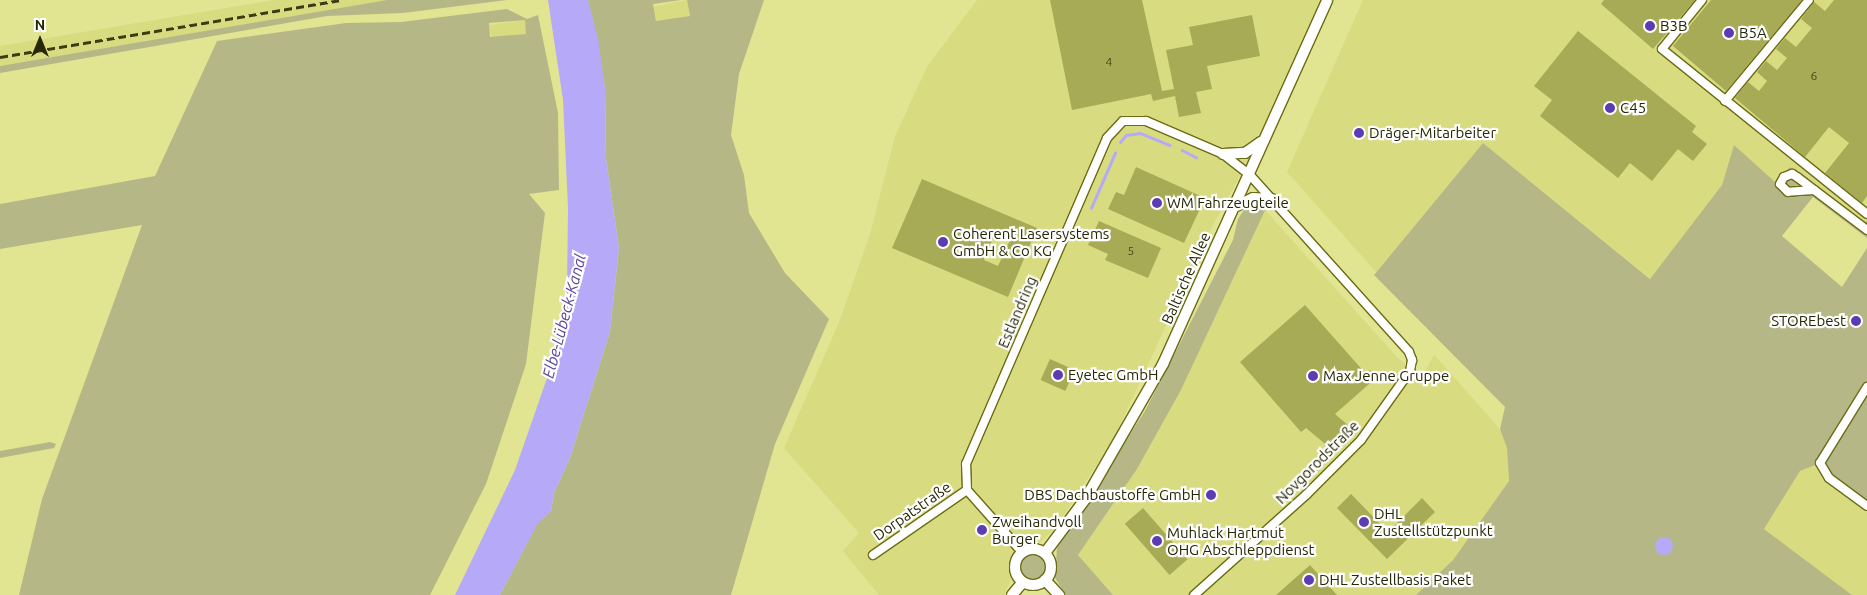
<!DOCTYPE html>
<html>
<head>
<meta charset="utf-8">
<style>
  body { margin:0 }
  #map { position:relative; width:1867px; height:595px; overflow:hidden; background:#e1e592; font-family:Ubuntu,sans-serif }
  div>[style] { position:absolute }
  .built>* { inset:0; background:#d8db7f; transform-origin:0 0 }
  .green>* { inset:0; background:#b5b886 }
  .round { border-radius:50% }
  .water>* { inset:0; background:#b6aaf8 }
  .stream>* { height:2.5px; margin:-1.25px; padding:0 1.25px; transform-origin:1.25px; border-radius:1.25px; background:#b6aaf8 }
  .building>* { inset:0; background:#a8ab55; transform-origin:0 0 }
  .roads { filter:drop-shadow(1px 0 #6b6c13) drop-shadow(-1px 0 #6b6c13) drop-shadow(0 1px #6b6c13) drop-shadow(0 -1px #6b6c13) }
  .street>* { height:8px; margin:-4px; padding:0 4px; transform-origin:4px; border-radius:4px; background:#fff }
  .secondary>* { height:10px; margin:-5px; padding:0 5px; transform-origin:5px; border-radius:5px; background:#fff }
  .secondary>.ring { margin:-5px; padding:0; box-sizing:content-box; background:none; border:10px solid #fff; border-radius:50% }
  .rail>* { height:2.5px; margin-top:-1.25px; transform-origin:0; background:repeating-linear-gradient(90deg,#3b3c14 0 8px,transparent 0 12px) }
  .dots>* { width:14px; height:14px; translate:-50% -50%; box-sizing:border-box; border:2px solid #fff; border-radius:50% }
  span { translate:-50% -50%; white-space:nowrap; text-align:center; line-height:1.15; -webkit-text-stroke:4.5px #fff; paint-order:stroke }
  .number-label { font-size:12px; color:#464818 }
  .number-label span { -webkit-text-stroke-width:0 }
  .poi-label { font-size:15px; color:#262704 }
  .left { translate:0 -50%; text-align:left }
  .right { translate:-100% -50%; text-align:right }
  .street-label { font-size:15px; color:#262704 }
  .water-label { font-size:16px; color:#58439d; font-style:italic }
  .north { position:absolute; left:15px; top:15px; width:50px; height:50px; -webkit-text-stroke:4px #fff; paint-order:stroke; rotate:0deg; font-size:14px; font-weight:700; line-height:20px; text-align:center; color:#262704 }
  .north::after { content:''; display:block; margin:auto; width:18px; height:22px; background:#262704; clip-path:polygon(50% 0,100% 100%,50% 72%,0 100%) }
</style>
</head>
<body>
<div id="map">
  <div class="built">
    <i style="clip-path:polygon(274px 0,389px 0,0 66px,0 46px)"></i>
    <i style="left:687px;top:0;width:16px;height:34px;rotate:79deg"></i>
    <i style="clip-path:polygon(977px 0,1322px 0,1257px 145px,1212px 227px,1113px 440px,1056px 527px,1041px 542px,1027px 543px,1011px 557px,1011px 580px,1004px 595px,879px 595px,843px 551px,859px 533px,784px 448px,840px 320px,870px 234px,895px 136px,928px 65px)"></i>
    <i style="clip-path:polygon(1363px 0,1867px 0,1867px 220px,1864px 223px,1790px 167px,1775px 182px,1734px 145px,1722px 185px,1651px 279px,1483px 143px,1376px 272px,1287px 172px)"></i>
    <i style="left:525px;top:20px;width:14px;height:36px;rotate:82deg"></i>
    <i style="clip-path:polygon(1265px 210px,1397px 357px,1422px 377px,1434px 355px,1446px 368px,1500px 429px,1507px 448px,1509px 481px,1453px 560px,1416px 595px,1113px 595px,1078px 555px,1137px 469px,1181px 390px)"></i>
    <i style="clip-path:polygon(1867px 436px,1867px 595px,1852px 595px,1764px 529px,1800px 471px)"></i>
  </div>
  <div class="green">
    <i style="clip-path:polygon(387px 0,507px 0,403px 13px,327px 16px,0 73px,0 66px)"></i>
    <i style="clip-path:polygon(588px 0,681px 0,653px 4px,656px 21px,690px 16px,687px 0,764px 0,739px 74px,731px 135px,744px 175px,749px 213px,785px 273px,829px 319px,775px 444px,731px 595px,500px 595px,538px 522px,551px 511px,554px 493px,570px 458px,610px 332px,619px 248px,606px 158px,605px 88px)"></i>
    <i style="clip-path:polygon(evenodd,507px 9px,527px 19px,538px 15px,558px 113px,559px 190px,529px 194px,545px 213px,526px 364px,486px 484px,430px 595px,19px 595px,42px 499px,142px 225px,0 249px,0 204px,155px 176px,217px 41px,346px 23px,401px 22px,507px 9px,525px 20px,526px 34px,490px 37px,489px 23px,525px 20px)"></i>
    <i style="clip-path:polygon(1483px 143px,1650px 279px,1722px 185px,1734px 145px,1775px 182px,1790px 167px,1864px 223px,1867px 220px,1867px 238px,1813px 197px,1782px 236px,1842px 287px,1867px 248px,1867px 506px,1820px 463px,1800px 471px,1764px 529px,1852px 595px,1416px 595px,1453px 560px,1509px 481px,1507px 448px,1500px 429px,1505px 407px,1374px 275px)"></i>
    <i style="clip-path:polygon(1256px 201px,1268px 204px,1181px 390px,1137px 469px,1078px 555px,1113px 595px,1066px 595px,1055px 578px,1057px 547px,1145px 411px,1233px 240px,1238px 219px,1248px 204px)"></i>
    <i style="clip-path:polygon(50px 442px,56px 444px,54px 448px,0 458px,0 451px)"></i>
    <i class="round" style="left:1019px;top:552px;width:28px;height:28px"></i>
  </div>
  <div class="water">
    <i style="clip-path:polygon(548px 0,588px 0,598px 39px,605px 88px,606px 158px,619px 248px,610px 332px,570px 458px,554px 493px,551px 511px,538px 523px,500px 595px,455px 595px,515px 470px,553px 361px,567px 288px,568px 208px,563px 100px)"></i>
    <i class="round" style="left:1655px;top:537px;width:18px;height:18px"></i>
  </div>
  <div class="stream">
    <i style="left:1120px;top:142px;width:9px;rotate:-49deg"></i>
    <i style="left:1126px;top:135px;width:14px;rotate:-8deg"></i>
    <i style="left:1140px;top:133px;width:32px;rotate:22deg"></i>
    <i style="left:1182px;top:150px;width:16px;rotate:27deg"></i>
    <i style="left:1091px;top:208px;width:60px;rotate:-66.4deg"></i>
  </div>
  <div class="building">
    <i style="clip-path:polygon(1050px 0,1142px 0,1162px 91px,1174px 89px,1166px 50px,1193px 45px,1189px 27px,1252px 15px,1260px 56px,1207px 66px,1212px 89px,1196px 92px,1201px 113px,1179px 117px,1175px 96px,1153px 101px,1151px 94px,1072px 110px)"></i>
    <i style="clip-path:polygon(1604px 0,1695px 0,1653px 49px,1601px 4px)"></i>
    <i style="clip-path:polygon(1711px 0,1802px 0,1726px 91px,1673px 46px)"></i>
    <i style="clip-path:polygon(1834px 0,1867px 0,1867px 196px,1862px 203px,1825px 173px,1849px 143px,1829px 127px,1805px 157px,1735px 98px,1748px 82px,1759px 91px,1767px 81px,1757px 72px,1766px 61px,1777px 70px,1787px 58px,1776px 49px,1785px 38px,1796px 47px,1812px 28px,1801px 19px,1814px 2px,1825px 11px)"></i>
    <i style="clip-path:polygon(1578px 31px,1696px 126px,1692px 132px,1707px 144px,1693px 161px,1678px 149px,1652px 181px,1630px 163px,1618px 178px,1540px 116px,1552px 100px,1534px 86px)"></i>
    <i style="clip-path:polygon(1136px 167px,1205px 198px,1184px 243px,1108px 209px,1116px 192px,1124px 195px)"></i>
    <i style="clip-path:polygon(evenodd,922px 179px,1037px 228px,1008px 297px,892px 248px,922px 179px,997px 229px,1012px 236px,998px 266px,984px 260px,997px 229px)"></i>
    <i style="clip-path:polygon(1099px 221px,1161px 248px,1148px 278px,1105px 260px,1108px 254px,1088px 245px)"></i>
    <i style="clip-path:polygon(1305px 305px,1366px 374px,1370px 370px,1377px 377px,1335px 414px,1349px 426px,1330px 448px,1306px 428px,1301px 432px,1240px 362px)"></i>
    <i style="left:1050px;top:359px;width:27px;height:23px;rotate:24deg"></i>
    <i style="clip-path:polygon(1351px 494px,1388px 532px,1422px 498px,1435px 512px,1387px 559px,1337px 508px)"></i>
    <i style="left:1143px;top:508px;width:68px;height:24px;rotate:49deg"></i>
    <i style="clip-path:polygon(1310px 565px,1337px 595px,1276px 595px)"></i>
  </div>
  <div class="roads">
    <div class="street">
      <i style="left:1702px;top:0;width:63px;rotate:129.2deg"></i>
      <i style="left:1662px;top:49px;width:263px;rotate:38.8deg"></i>
      <i style="left:1725px;top:101px;width:131px;rotate:-50.3deg"></i>
      <i style="left:1814px;top:190px;width:26px;rotate:176deg"></i>
      <i style="left:1788px;top:192px;width:11px;rotate:-135deg"></i>
      <i style="left:1780px;top:184px;width:8px;rotate:-60deg"></i>
      <i style="left:1784px;top:177px;width:9px;rotate:-21deg"></i>
      <i style="left:1792px;top:174px;width:6px;rotate:31deg"></i>
      <i style="left:1797px;top:177px;width:88px;rotate:37.1deg"></i>
      <i style="left:1867px;top:387px;width:89px;rotate:121.7deg"></i>
      <i style="left:1820px;top:463px;width:17px;rotate:59deg"></i>
      <i style="left:1829px;top:478px;width:47px;rotate:36.4deg"></i>
      <i style="left:1022px;top:552px;width:83px;rotate:-131.6deg"></i>
      <i style="left:967px;top:490px;width:26px;rotate:-92deg"></i>
      <i style="left:966px;top:464px;width:355px;rotate:-66.6deg"></i>
      <i style="left:1107px;top:138px;width:23px;rotate:-47deg"></i>
      <i style="left:1123px;top:121px;width:23px"></i>
      <i style="left:1146px;top:121px;width:84px;rotate:23.2deg"></i>
      <i style="left:1223px;top:154px;width:33px;rotate:38deg"></i>
      <i style="left:1249px;top:174px;width:239px;rotate:48deg"></i>
      <i style="left:1409px;top:352px;width:9px;rotate:69deg"></i>
      <i style="left:1412px;top:360px;width:11px;rotate:100deg"></i>
      <i style="left:1410px;top:371px;width:85px;rotate:125.4deg"></i>
      <i style="left:1361px;top:440px;width:78px;rotate:135deg"></i>
      <i style="left:1306px;top:495px;width:150px;rotate:138.2deg"></i>
      <i style="left:873px;top:555px;width:114px;rotate:-34.7deg"></i>
    </div>
    <div class="secondary">
      <i style="left:1223px;top:154px;width:22px;rotate:-3deg"></i>
      <i style="left:1245px;top:153px;width:19px;rotate:-35deg"></i>
      <i style="left:1234px;top:207px;width:21px;rotate:-25deg"></i>
      <i style="left:1253px;top:198px;width:19px;rotate:3deg"></i>
      <i class="ring" style="left:1015px;top:549px;width:26px;height:26px"></i>
      <i style="left:1045px;top:553px;width:69px;rotate:-53.3deg"></i>
      <i style="left:1086px;top:498px;width:155px;rotate:-60.1deg"></i>
      <i style="left:1163px;top:364px;width:399px;rotate:-65.7deg"></i>
      <i style="left:1045px;top:580px;width:21px;rotate:47deg"></i>
      <i style="left:1012px;top:595px;width:17px;rotate:-50deg"></i>
    </div>
  </div>
  <div class="rail">
    <i style="left:0;top:57px;width:344px;rotate:-9.5deg"></i>
  </div>
  <div class="dots">
    <i style="left:1650px;top:26px;background:#5d3bb3"></i>
    <i style="left:1729px;top:33px;background:#5d3bb3"></i>
    <i style="left:1610px;top:108px;background:#5d3bb3"></i>
    <i style="left:1359px;top:133px;background:#5d3bb3"></i>
    <i style="left:1157px;top:203px;background:#5d3bb3"></i>
    <i style="left:943px;top:242px;background:#5d3bb3"></i>
    <i style="left:1856px;top:321px;background:#5d3bb3"></i>
    <i style="left:1058px;top:375px;background:#5d3bb3"></i>
    <i style="left:1313px;top:376px;background:#5d3bb3"></i>
    <i style="left:1211px;top:495px;background:#5d3bb3"></i>
    <i style="left:1364px;top:522px;background:#5d3bb3"></i>
    <i style="left:982px;top:530px;background:#5d3bb3"></i>
    <i style="left:1157px;top:541px;background:#5d3bb3"></i>
    <i style="left:1309px;top:580px;background:#5d3bb3"></i>
  </div>
  <div class="number-label">
    <span style="left:1109px;top:62px">4</span>
    <span style="left:1814px;top:76px">6</span>
    <span style="left:1131px;top:251px">5</span>
  </div>
  <div class="poi-label">
    <span class="left" style="left:1660px;top:26px">B3B</span>
    <span class="left" style="left:1739px;top:33px">B5A</span>
    <span class="left" style="left:1620px;top:108px">C45</span>
    <span class="left" style="left:1369px;top:133px">Dräger-Mitarbeiter</span>
    <span class="left" style="left:1167px;top:203px">WM Fahrzeugteile</span>
    <span class="left" style="left:953px;top:242px">Coherent Lasersystems<br>GmbH &amp; Co KG</span>
    <span class="right" style="left:1846px;top:321px">STOREbest</span>
    <span class="left" style="left:1068px;top:375px">Eyetec GmbH</span>
    <span class="left" style="left:1323px;top:376px">Max Jenne Gruppe</span>
    <span class="right" style="left:1201px;top:495px">DBS Dachbaustoffe GmbH</span>
    <span class="left" style="left:1374px;top:522px">DHL<br>Zustellstützpunkt</span>
    <span class="left" style="left:992px;top:530px">Zweihandvoll<br>Burger</span>
    <span class="left" style="left:1167px;top:541px">Muhlack Hartmut<br>OHG Abschleppdienst</span>
    <span class="left" style="left:1319px;top:580px">DHL Zustellbasis Paket</span>
  </div>
  <div class="street-label">
    <span style="left:1186px;top:278px;rotate:-66deg">Baltische Allee</span>
    <span style="left:1017px;top:312px;rotate:-67deg">Estlandring</span>
    <span style="left:1317px;top:462px;rotate:-45deg">Novgorodstraße</span>
    <span style="left:912px;top:511px;rotate:-35deg">Dorpatstraße</span>
  </div>
  <div class="water-label">
    <span style="left:564px;top:316px;rotate:-75deg">Elbe-Lübeck-Kanal</span>
  </div>
  <div class="north">N</div>
</div>
</body>
</html>
